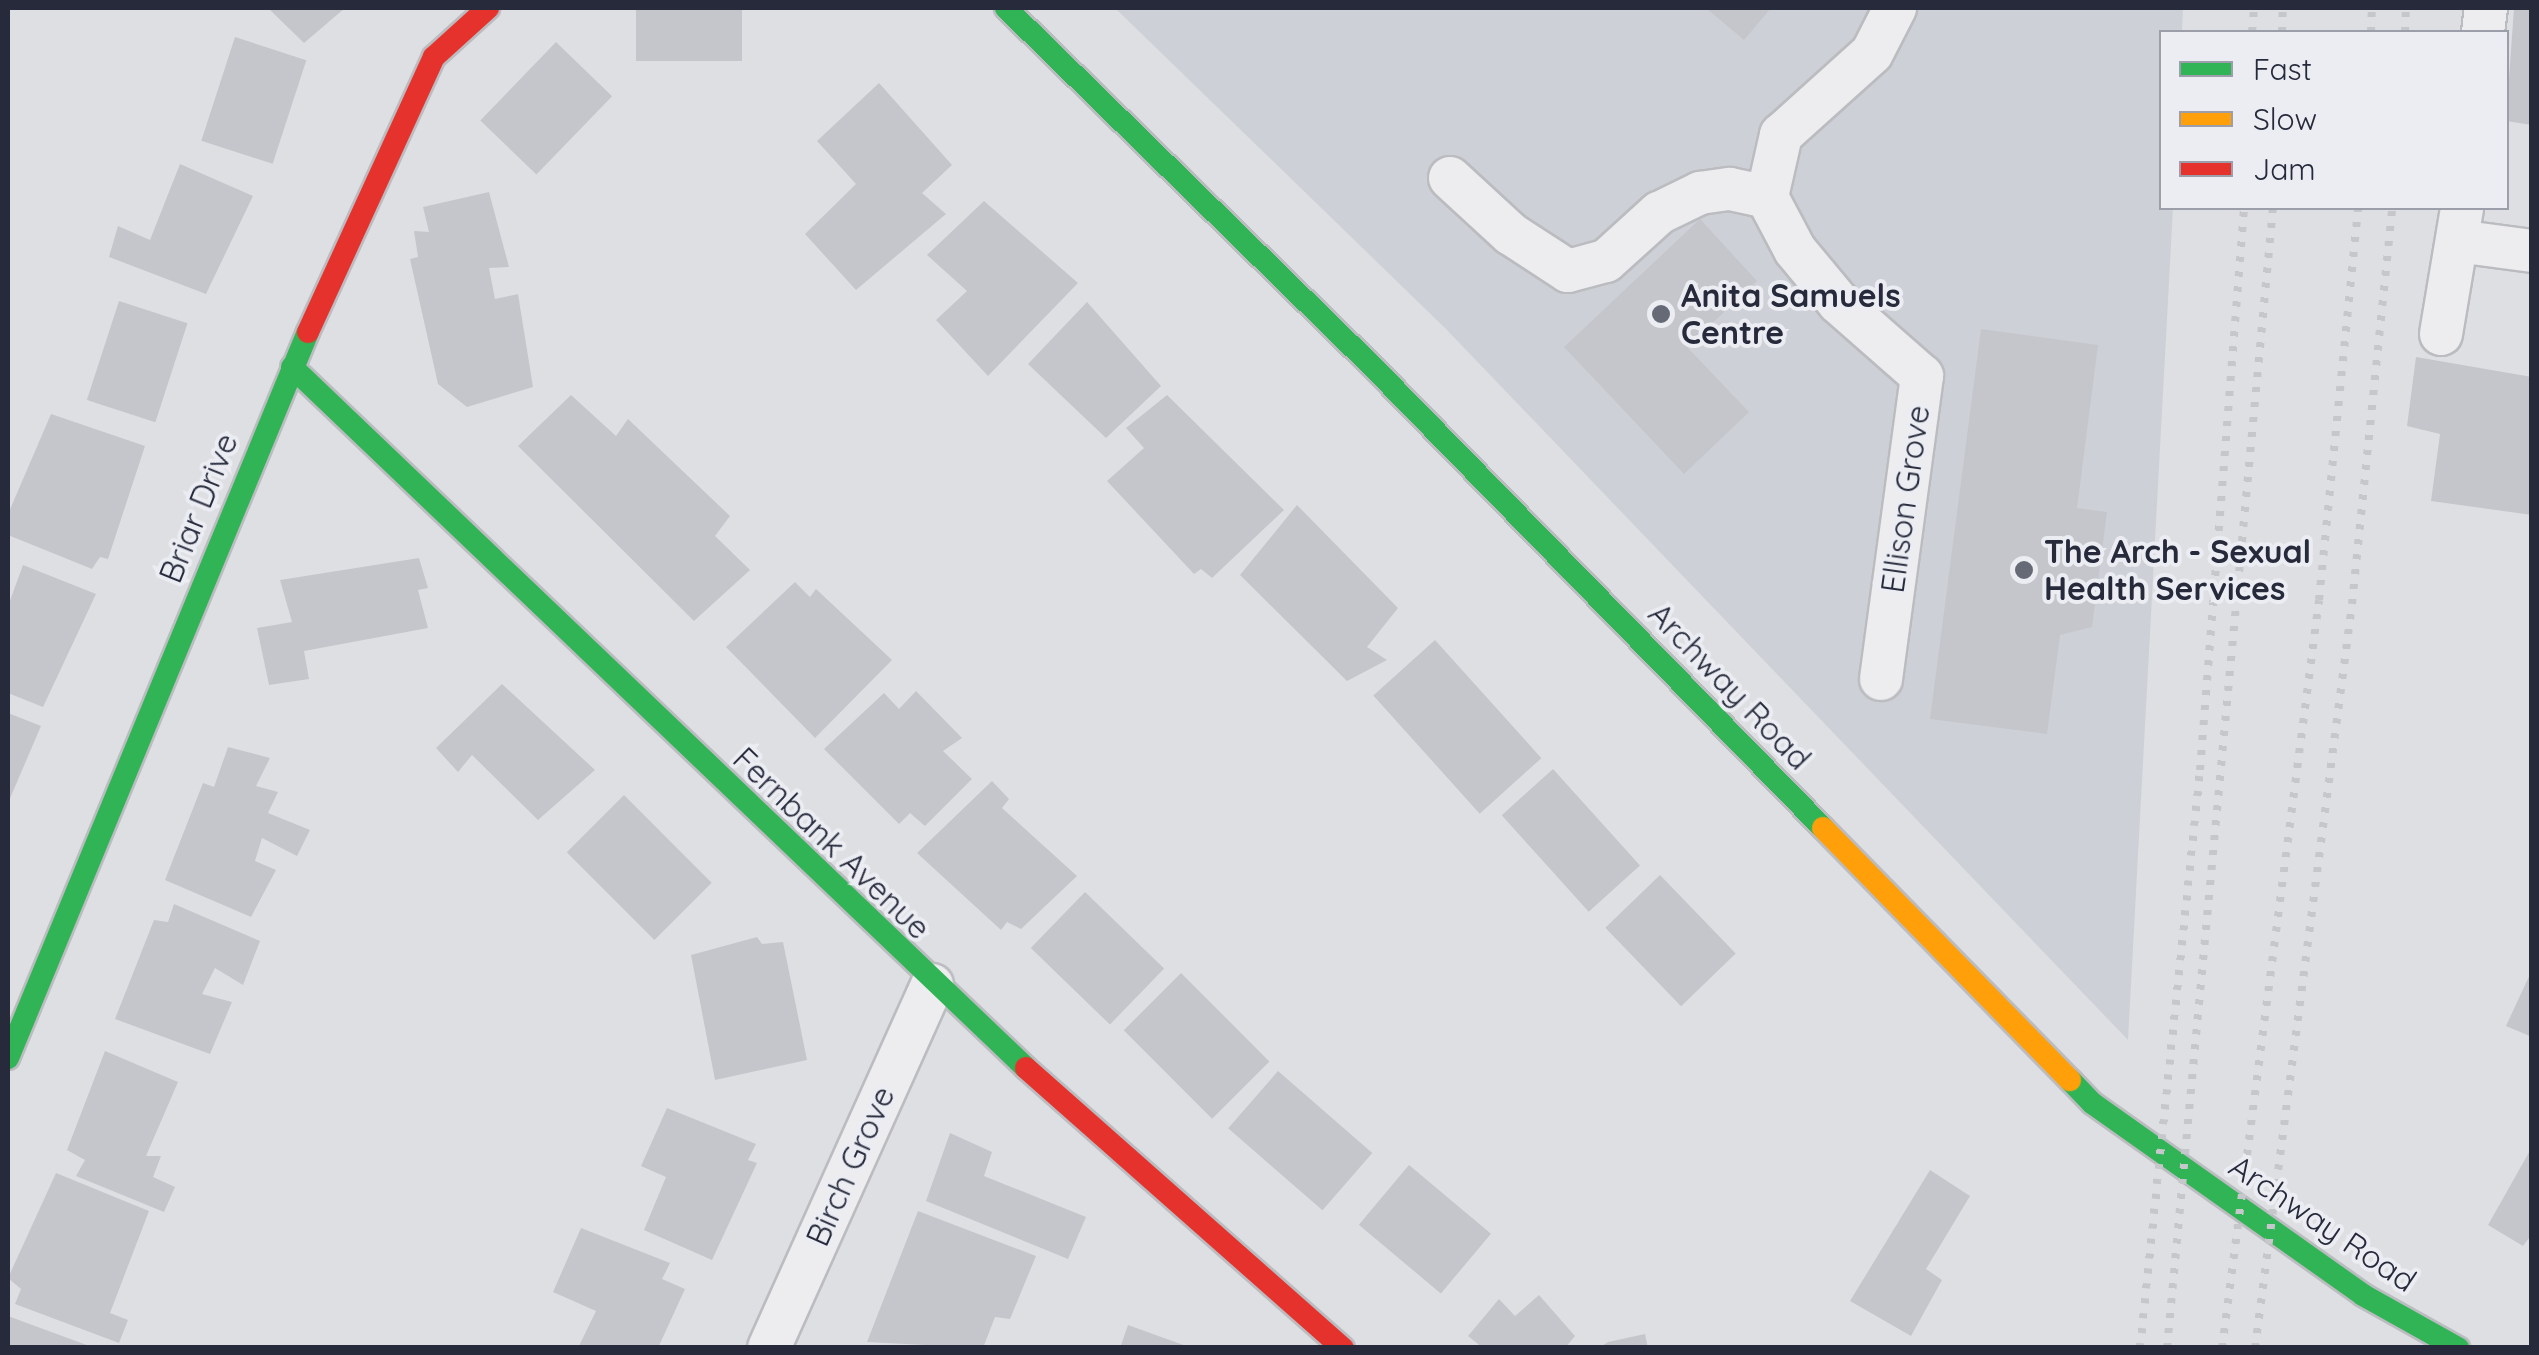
<!DOCTYPE html>
<html>
<head>
<meta charset="utf-8">
<style>
  body { margin:0 }
  #map { position:relative; width:2539px; height:1355px; overflow:hidden; background:#dedfe3; font-family:Quicksand,sans-serif }
  div>[style] { position:absolute }
  .built>* { inset:0; background:#ced0d7 }
  .building>* { inset:0; background:#c5c6cb; transform-origin:0 0 }
  .roads { filter:drop-shadow(2px 0 #bbbcc0) drop-shadow(-2px 0 #bbbcc0) drop-shadow(0 2px #bbbcc0) drop-shadow(0 -2px #bbbcc0) }
  .street>* { height:42px; margin:-21px; padding:0 21px; transform-origin:21px; border-radius:21px; background:#ededf0 }
  .fast>* { height:22px; margin:-11px; padding:0 11px; transform-origin:11px; border-radius:11px; background:#30b455 }
  .slow>* { height:22px; margin:-11px; padding:0 11px; transform-origin:11px; border-radius:11px; background:#ff9f0a }
  .jam>* { height:22px; margin:-11px; padding:0 11px; transform-origin:11px; border-radius:11px; background:#e5322d }
  .rail>* { height:8px; margin-top:-4px; transform-origin:0; background:repeating-linear-gradient(90deg,#c6c7cb 0 5px,transparent 0 15px) }
  .dots>* { width:28px; height:28px; translate:-50% -50%; box-sizing:border-box; border:5px solid #ebedf3; border-radius:50% }
  span { translate:-50% -50%; white-space:nowrap; text-align:center; line-height:1.15; -webkit-text-stroke:8px #ebedf3; paint-order:stroke }
  .poi-label { font-size:32px; color:#262a3b; font-weight:700 }
  .left { translate:0 -50%; text-align:left }
  .street-label { font-size:32px; color:#262a3b }
  .frame { position:absolute; inset:0; border:10px solid #262a3b; pointer-events:none }
  .legend { position:absolute; left:2159px; top:30px; width:350px; height:180px; box-sizing:border-box; background:#ebedf3; border:2px solid #9c9fa9; margin:0; padding:12px 18px; list-style:none; font-size:30px; color:#262a3b }
  .legend li { display:flex; align-items:center; gap:20px; height:50px }
  .legend b { width:50px; border:2px solid #9c9fa9 }
</style>
</head>
<body>
<div id="map">
  <div class="built">
    <i style="clip-path:polygon(1115px 8px,2183px 8px,2182px 32px,2162px 32px,2162px 208px,2173px 208px,2128px 1040px,1446px 329px)"></i>
  </div>
  <div class="building">
    <i style="clip-path:polygon(268px 8px,345px 8px,304px 43px)"></i>
    <i style="left:636px;top:8px;width:106px;height:53px"></i>
    <i style="clip-path:polygon(1706px 8px,1771px 8px,1744px 40px)"></i>
    <i style="clip-path:polygon(2514px 8px,2532px 8px,2532px 125px,2506px 121px)"></i>
    <i style="left:235px;top:37px;width:75px;height:109px;rotate:18deg"></i>
    <i style="left:556px;top:42px;width:78px;height:109px;rotate:44deg"></i>
    <i style="clip-path:polygon(879px 83px,952px 165px,922px 193px,946px 214px,856px 290px,805px 234px,856px 184px,817px 141px)"></i>
    <i style="clip-path:polygon(180px 164px,253px 196px,206px 294px,109px 257px,118px 226px,150px 240px)"></i>
    <i style="clip-path:polygon(489px 192px,509px 267px,489px 268px,495px 299px,518px 294px,533px 387px,467px 407px,438px 384px,410px 259px,418px 257px,414px 231px,429px 232px,423px 207px)"></i>
    <i style="clip-path:polygon(984px 201px,1078px 283px,988px 376px,936px 320px,967px 291px,927px 255px)"></i>
    <i style="clip-path:polygon(1700px 219px,1757px 281px,1687px 347px,1749px 412px,1684px 474px,1564px 347px)"></i>
    <i style="left:119px;top:301px;width:72px;height:104px;rotate:18deg"></i>
    <i style="clip-path:polygon(1087px 302px,1161px 386px,1106px 438px,1028px 364px)"></i>
    <i style="clip-path:polygon(1981px 329px,2098px 345px,2077px 508px,2107px 512px,2092px 627px,2060px 635px,2047px 734px,1930px 719px)"></i>
    <i style="clip-path:polygon(2416px 357px,2532px 377px,2532px 515px,2431px 501px,2440px 434px,2407px 426px)"></i>
    <i style="clip-path:polygon(571px 395px,616px 436px,628px 419px,730px 516px,715px 536px,750px 570px,694px 621px,518px 446px)"></i>
    <i style="clip-path:polygon(1167px 395px,1284px 510px,1212px 578px,1201px 569px,1194px 574px,1107px 481px,1144px 448px,1126px 428px)"></i>
    <i style="clip-path:polygon(51px 414px,145px 446px,108px 559px,100px 557px,92px 569px,8px 535px,8px 514px)"></i>
    <i style="clip-path:polygon(1297px 505px,1398px 608px,1367px 647px,1387px 660px,1347px 681px,1240px 575px)"></i>
    <i style="clip-path:polygon(419px 558px,428px 588px,418px 590px,428px 628px,304px 651px,309px 679px,269px 685px,257px 628px,292px 622px,280px 580px)"></i>
    <i style="clip-path:polygon(23px 565px,96px 594px,43px 707px,8px 693px,8px 606px)"></i>
    <i style="clip-path:polygon(795px 582px,810px 597px,816px 589px,892px 660px,815px 738px,726px 647px)"></i>
    <i style="left:1435px;top:640px;width:159px;height:83px;rotate:48deg"></i>
    <i style="clip-path:polygon(502px 684px,595px 770px,538px 820px,472px 755px,458px 772px,436px 748px)"></i>
    <i style="clip-path:polygon(916px 691px,962px 738px,943px 751px,972px 779px,925px 826px,910px 813px,899px 824px,824px 749px,884px 693px,899px 709px)"></i>
    <i style="clip-path:polygon(8px 713px,41px 726px,8px 803px)"></i>
    <i style="clip-path:polygon(228px 747px,270px 758px,256px 786px,278px 792px,268px 813px,310px 830px,297px 856px,262px 838px,255px 861px,276px 870px,251px 917px,165px 880px,203px 783px,214px 787px)"></i>
    <i style="left:1553px;top:769px;width:130px;height:69px;rotate:48deg"></i>
    <i style="clip-path:polygon(992px 781px,1009px 799px,1002px 808px,1077px 876px,1021px 929px,1007px 922px,1001px 930px,917px 853px)"></i>
    <i style="left:624px;top:795px;width:124px;height:81px;rotate:45deg"></i>
    <i style="left:1660px;top:875px;width:109px;height:76px;rotate:46deg"></i>
    <i style="left:1085px;top:892px;width:110px;height:78px;rotate:44deg"></i>
    <i style="clip-path:polygon(174px 904px,260px 941px,243px 985px,215px 968px,202px 994px,232px 1002px,210px 1054px,115px 1019px,154px 920px,168px 922px)"></i>
    <i style="clip-path:polygon(757px 937px,762px 944px,783px 942px,807px 1060px,715px 1080px,691px 955px)"></i>
    <i style="clip-path:polygon(2532px 970px,2532px 1037px,2506px 1026px)"></i>
    <i style="left:1181px;top:973px;width:125px;height:81px;rotate:45deg"></i>
    <i style="clip-path:polygon(105px 1051px,178px 1082px,146px 1156px,161px 1156px,153px 1177px,175px 1187px,164px 1212px,76px 1176px,85px 1160px,67px 1150px)"></i>
    <i style="left:1278px;top:1071px;width:125px;height:76px;rotate:41deg"></i>
    <i style="clip-path:polygon(667px 1108px,756px 1144px,748px 1160px,757px 1163px,712px 1260px,644px 1230px,666px 1177px,641px 1166px)"></i>
    <i style="clip-path:polygon(950px 1133px,992px 1152px,984px 1176px,1086px 1217px,1068px 1259px,926px 1201px)"></i>
    <i style="clip-path:polygon(2532px 1147px,2532px 1234px,2523px 1246px,2488px 1225px)"></i>
    <i style="left:1409px;top:1165px;width:107px;height:78px;rotate:40deg"></i>
    <i style="clip-path:polygon(1930px 1170px,1970px 1196px,1926px 1269px,1942px 1280px,1911px 1336px,1850px 1301px)"></i>
    <i style="clip-path:polygon(56px 1173px,149px 1211px,110px 1313px,128px 1320px,119px 1343px,15px 1304px,21px 1289px,8px 1278px)"></i>
    <i style="clip-path:polygon(918px 1211px,1036px 1256px,1010px 1319px,995px 1317px,983px 1348px,867px 1342px)"></i>
    <i style="clip-path:polygon(581px 1228px,670px 1263px,662px 1279px,685px 1289px,658px 1348px,578px 1348px,596px 1311px,553px 1292px)"></i>
    <i style="clip-path:polygon(1539px 1295px,1575px 1336px,1565px 1348px,1483px 1348px,1468px 1336px,1499px 1299px,1515px 1316px)"></i>
    <i style="clip-path:polygon(8px 1316px,92px 1347px,92px 1348px,8px 1348px)"></i>
    <i style="clip-path:polygon(1128px 1325px,1189px 1347px,1189px 1348px,1120px 1348px)"></i>
    <i style="clip-path:polygon(1645px 1334px,1648px 1348px,1599px 1348px,1608px 1342px)"></i>
  </div>
  <div class="roads">
    <div class="street">
      <i style="left:2483px;top:32px;width:24px;rotate:-83deg"></i>
      <i style="left:1450px;top:178px;width:83px;rotate:42.6deg"></i>
      <i style="left:1511px;top:234px;width:68px;rotate:33deg"></i>
      <i style="left:1568px;top:271px;width:39px;rotate:-15deg"></i>
      <i style="left:1606px;top:261px;width:72px;rotate:-42.2deg"></i>
      <i style="left:1659px;top:213px;width:46px;rotate:-26deg"></i>
      <i style="left:1700px;top:193px;width:30px;rotate:-8deg"></i>
      <i style="left:1730px;top:189px;width:38px;rotate:12deg"></i>
      <i style="left:2457px;top:241px;width:76px;rotate:7.6deg"></i>
      <i style="left:2441px;top:334px;width:128px;rotate:-80.5deg"></i>
      <i style="left:1881px;top:679px;width:306px;rotate:-82.3deg"></i>
      <i style="left:1922px;top:376px;width:111px;rotate:-138.7deg"></i>
      <i style="left:1839px;top:303px;width:69px;rotate:-129.7deg"></i>
      <i style="left:1795px;top:250px;width:60px;rotate:-117.8deg"></i>
      <i style="left:1767px;top:197px;width:64px;rotate:-77.3deg"></i>
      <i style="left:1781px;top:135px;width:122px;rotate:-42deg"></i>
      <i style="left:1872px;top:53px;width:51px;rotate:-62.9deg"></i>
      <i style="left:769px;top:1348px;width:398px;rotate:-65.8deg"></i>
    </div>
    <div class="fast">
      <i style="left:1006px;top:8px;width:515px;rotate:44.37deg"></i>
      <i style="left:1374px;top:368px;width:643px;rotate:45.69deg"></i>
      <i style="left:292px;top:367px;width:1015px;rotate:43.68deg"></i>
      <i style="left:8px;top:1058px;width:786px;rotate:-67.55deg"></i>
      <i style="left:2070px;top:1080px;width:32px;rotate:46deg"></i>
      <i style="left:2092px;top:1103px;width:332px;rotate:35.3deg"></i>
      <i style="left:2363px;top:1295px;width:109px;rotate:29.2deg"></i>
    </div>
    <div class="slow">
      <i style="left:1823px;top:828px;width:353px;rotate:45.6deg"></i>
    </div>
    <div class="jam">
      <i style="left:308px;top:332px;width:302px;rotate:-65.4deg"></i>
      <i style="left:434px;top:57px;width:73px;rotate:-42.2deg"></i>
      <i style="left:1026px;top:1068px;width:423px;rotate:41.5deg"></i>
    </div>
  </div>
  <div class="rail">
    <i style="left:2252px;top:32px;width:24px;rotate:-85deg"></i>
    <i style="left:2282px;top:32px;width:24px;rotate:-88deg"></i>
    <i style="left:2371px;top:32px;width:24px;rotate:-88deg"></i>
    <i style="left:2405px;top:32px;width:24px;rotate:-88deg"></i>
    <i style="left:2140px;top:1348px;width:581px;rotate:-84.07deg"></i>
    <i style="left:2200px;top:770px;width:564px;rotate:-85.52deg"></i>
    <i style="left:2167px;top:1348px;width:1145px;rotate:-84.69deg"></i>
    <i style="left:2222px;top:1348px;width:754px;rotate:-82.61deg"></i>
    <i style="left:2319px;top:600px;width:394px;rotate:-84.3deg"></i>
    <i style="left:2255px;top:1348px;width:750px;rotate:-82.57deg"></i>
    <i style="left:2352px;top:604px;width:398px;rotate:-84.2deg"></i>
  </div>
  <div class="dots">
    <i style="left:1661px;top:314px;background:#666976"></i>
    <i style="left:2024px;top:570px;background:#666976"></i>
  </div>
  <div class="poi-label">
    <span class="left" style="left:1681px;top:314px">Anita Samuels<br>Centre</span>
    <span class="left" style="left:2044px;top:570px">The Arch - Sexual<br>Health Services</span>
  </div>
  <div class="street-label">
    <span style="left:1905px;top:499px;rotate:-82deg">Ellison Grove</span>
    <span style="left:198px;top:508px;rotate:-68deg">Briar Drive</span>
    <span style="left:1730px;top:686px;rotate:46deg">Archway Road</span>
    <span style="left:832px;top:843px;rotate:44deg">Fernbank Avenue</span>
    <span style="left:850px;top:1166px;rotate:-66deg">Birch Grove</span>
    <span style="left:2323px;top:1223px;rotate:34deg">Archway Road</span>
  </div>
  <div class="frame"></div>
  <ul class="legend">
  <li><b style="height:12px;background:#30b455"></b>Fast</li>
  <li><b style="height:12px;background:#ff9f0a"></b>Slow</li>
  <li><b style="height:12px;background:#e5322d"></b>Jam</li>
  </ul>
</div>
</body>
</html>
